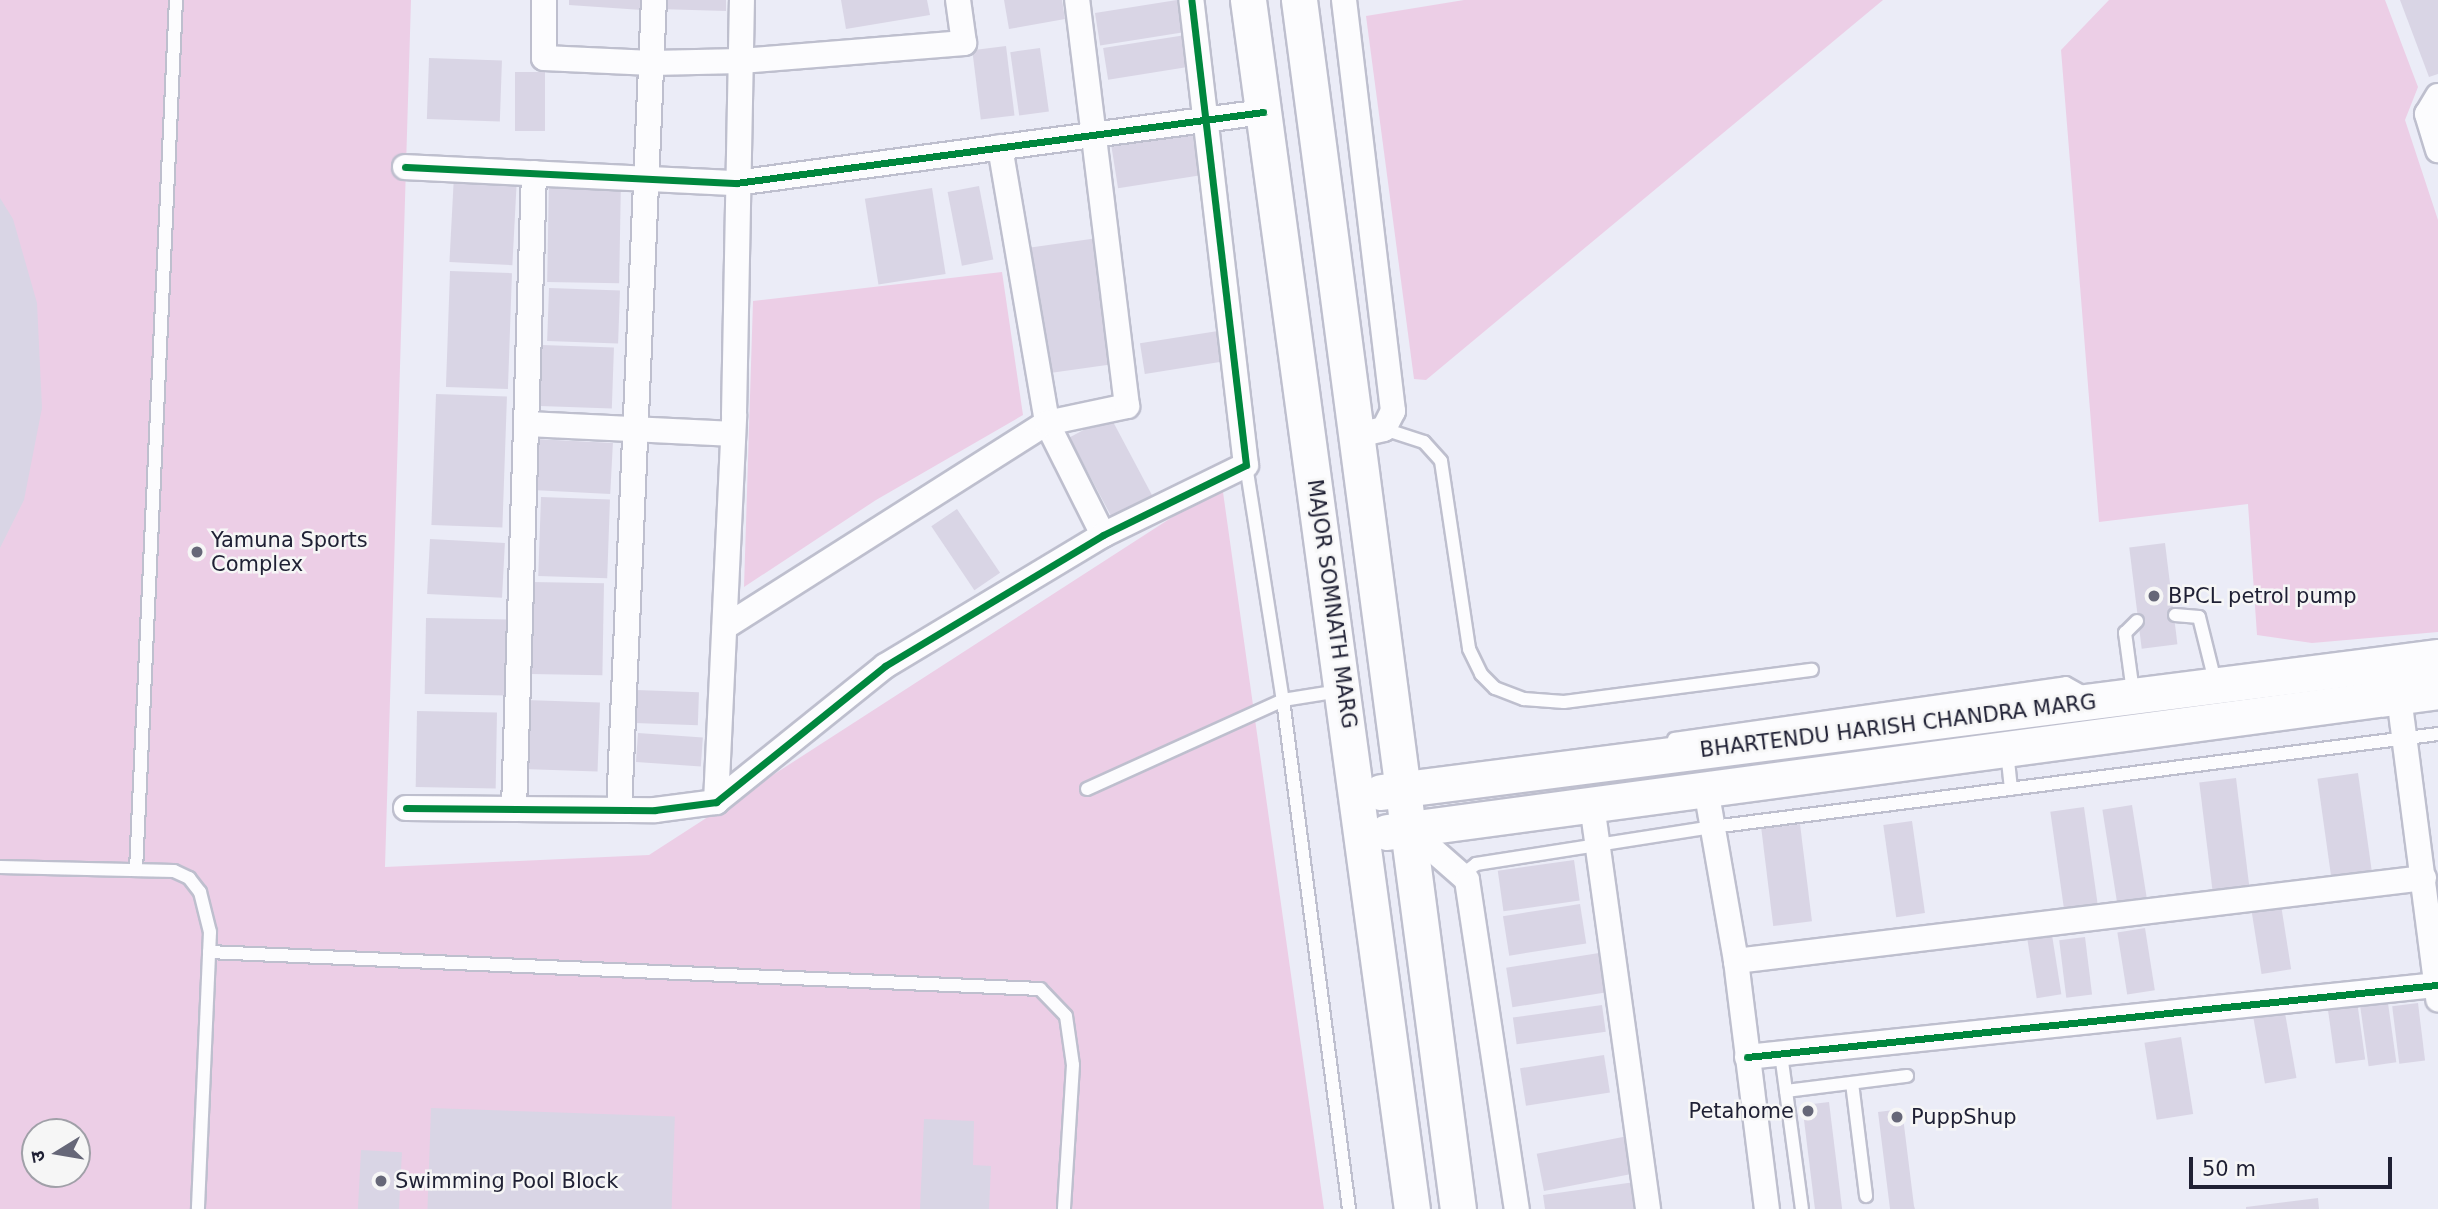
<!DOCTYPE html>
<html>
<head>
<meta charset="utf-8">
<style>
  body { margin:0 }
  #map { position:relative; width:2438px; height:1209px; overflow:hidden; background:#ebecf7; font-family:"DejaVu Sans","Noto Sans Devanagari",sans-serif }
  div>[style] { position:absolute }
  .green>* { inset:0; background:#eccee6 }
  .building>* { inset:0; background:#d9d5e5; transform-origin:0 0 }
  .roads { filter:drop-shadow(2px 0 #bebfce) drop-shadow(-2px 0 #bebfce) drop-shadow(0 2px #bebfce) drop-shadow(0 -2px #bebfce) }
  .service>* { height:12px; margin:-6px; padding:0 6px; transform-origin:6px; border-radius:6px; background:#fcfcfe }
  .minor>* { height:24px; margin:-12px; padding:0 12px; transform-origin:12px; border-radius:12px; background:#fcfcfe }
  .secondary>* { height:35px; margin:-17.5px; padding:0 17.5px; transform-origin:17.5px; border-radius:17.5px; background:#fcfcfe }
  .cycleway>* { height:7px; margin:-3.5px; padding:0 3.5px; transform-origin:3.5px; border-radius:3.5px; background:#00873e }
  .dots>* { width:19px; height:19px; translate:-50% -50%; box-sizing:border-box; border:4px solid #f6f6f6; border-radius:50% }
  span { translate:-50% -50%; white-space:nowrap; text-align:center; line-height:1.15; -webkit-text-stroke:5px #f6f6f6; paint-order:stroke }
  .poi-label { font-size:21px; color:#1f2034 }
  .left { translate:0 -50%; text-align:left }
  .right { translate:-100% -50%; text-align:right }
  .street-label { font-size:21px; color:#1f2034 }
  .north { position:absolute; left:21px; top:1118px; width:70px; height:70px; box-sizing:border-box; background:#f6f6f6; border:2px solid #a0a0a8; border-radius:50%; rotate:259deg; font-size:19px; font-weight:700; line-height:28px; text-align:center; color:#1f2034 }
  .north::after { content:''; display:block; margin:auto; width:24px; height:32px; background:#666778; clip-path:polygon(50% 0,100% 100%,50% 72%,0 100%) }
  .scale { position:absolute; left:2189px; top:1157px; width:203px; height:32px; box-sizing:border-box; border:4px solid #1f2034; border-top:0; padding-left:9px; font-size:21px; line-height:24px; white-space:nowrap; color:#1f2034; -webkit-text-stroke:5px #f6f6f6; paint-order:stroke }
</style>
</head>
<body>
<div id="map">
  <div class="green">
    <i style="clip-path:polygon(evenodd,0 0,411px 0,385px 867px,649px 855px,1222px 485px,1324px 1209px,0 1209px,0 0,35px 1132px,77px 1132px,77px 1174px,35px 1174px,35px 1132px)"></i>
    <i style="clip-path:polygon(1464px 0,1883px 0,1426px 380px,1414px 379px,1366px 16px)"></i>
    <i style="clip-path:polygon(2109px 0,2385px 0,2418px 87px,2405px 120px,2438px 220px,2438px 632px,2312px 643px,2257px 635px,2248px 504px,2099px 522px,2061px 50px)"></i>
    <i style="clip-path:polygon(1002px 272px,1023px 415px,876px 500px,744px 587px,753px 301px)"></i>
  </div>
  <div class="building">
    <i style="clip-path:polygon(569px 0,643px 0,642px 10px,569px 5px)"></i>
    <i style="clip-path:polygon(659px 0,726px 0,726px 11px,658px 9px)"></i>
    <i style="clip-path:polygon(841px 0,927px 0,930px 15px,846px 29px)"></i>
    <i style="clip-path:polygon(1004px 0,1062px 0,1065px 19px,1009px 29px)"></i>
    <i style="left:1177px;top:0;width:33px;height:83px;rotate:81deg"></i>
    <i style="clip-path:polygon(2400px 0,2438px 0,2438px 74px,2429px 77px)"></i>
    <i style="left:1192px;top:34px;width:32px;height:90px;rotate:81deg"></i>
    <i style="left:1006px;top:46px;width:70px;height:34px;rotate:83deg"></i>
    <i style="left:1040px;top:48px;width:64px;height:30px;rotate:82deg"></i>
    <i style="left:429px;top:58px;width:73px;height:61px;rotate:2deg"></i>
    <i style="left:515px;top:72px;width:30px;height:59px"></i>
    <i style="left:1192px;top:131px;width:45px;height:82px;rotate:81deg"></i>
    <i style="left:454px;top:175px;width:63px;height:87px;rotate:3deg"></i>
    <i style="left:549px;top:177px;width:72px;height:105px;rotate:1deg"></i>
    <i style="left:979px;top:186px;width:75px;height:32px;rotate:79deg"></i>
    <i style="left:932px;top:188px;width:87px;height:68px;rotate:81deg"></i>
    <i style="clip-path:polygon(0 198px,13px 219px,37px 303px,42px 408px,24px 500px,0 548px)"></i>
    <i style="left:1098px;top:238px;width:127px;height:68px;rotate:82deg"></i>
    <i style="left:450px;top:271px;width:62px;height:116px;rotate:2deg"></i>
    <i style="left:549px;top:288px;width:71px;height:53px;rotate:2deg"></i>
    <i style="left:1218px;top:331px;width:31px;height:79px;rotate:81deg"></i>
    <i style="left:542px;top:345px;width:72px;height:61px;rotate:2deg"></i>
    <i style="left:436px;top:394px;width:71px;height:131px;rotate:2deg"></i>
    <i style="left:1110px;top:416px;width:101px;height:46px;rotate:62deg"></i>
    <i style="left:535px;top:439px;width:78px;height:51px;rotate:3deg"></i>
    <i style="left:541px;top:497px;width:69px;height:79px;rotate:2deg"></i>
    <i style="left:957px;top:509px;width:77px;height:31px;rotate:56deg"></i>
    <i style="left:430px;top:539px;width:75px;height:55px;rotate:3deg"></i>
    <i style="left:2165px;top:543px;width:102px;height:36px;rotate:83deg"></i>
    <i style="left:532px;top:582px;width:72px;height:92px;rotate:1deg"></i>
    <i style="left:426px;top:618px;width:82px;height:76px;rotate:1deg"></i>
    <i style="left:636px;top:690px;width:63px;height:33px;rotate:2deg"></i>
    <i style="left:525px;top:700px;width:75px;height:69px;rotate:2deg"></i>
    <i style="left:417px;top:711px;width:80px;height:76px;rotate:1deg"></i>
    <i style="left:638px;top:733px;width:65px;height:29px;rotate:4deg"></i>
    <i style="left:2358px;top:773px;width:103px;height:41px;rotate:82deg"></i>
    <i style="left:2236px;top:778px;width:116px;height:37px;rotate:83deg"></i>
    <i style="left:2132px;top:805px;width:94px;height:30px;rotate:81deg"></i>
    <i style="left:2084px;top:807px;width:101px;height:34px;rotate:82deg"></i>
    <i style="left:1912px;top:821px;width:93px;height:29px;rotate:82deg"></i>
    <i style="left:1800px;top:824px;width:98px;height:39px;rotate:83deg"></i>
    <i style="left:1574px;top:860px;width:41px;height:77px;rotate:82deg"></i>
    <i style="left:1580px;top:904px;width:40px;height:78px;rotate:81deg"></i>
    <i style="left:2281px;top:905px;width:65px;height:30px;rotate:81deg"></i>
    <i style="left:2145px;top:928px;width:63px;height:28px;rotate:81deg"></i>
    <i style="left:2052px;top:935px;width:60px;height:25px;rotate:81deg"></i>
    <i style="left:2085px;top:937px;width:58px;height:26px;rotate:83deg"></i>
    <i style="left:1599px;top:953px;width:40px;height:94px;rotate:81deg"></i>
    <i style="left:2387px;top:996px;width:67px;height:28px;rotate:82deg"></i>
    <i style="left:2357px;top:1001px;width:59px;height:30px;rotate:82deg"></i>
    <i style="left:2418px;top:1003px;width:58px;height:26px;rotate:83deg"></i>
    <i style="left:1602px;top:1005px;width:27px;height:90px;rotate:82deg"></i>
    <i style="left:2285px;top:1013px;width:66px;height:32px;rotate:80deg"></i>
    <i style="left:2181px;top:1037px;width:78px;height:37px;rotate:81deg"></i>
    <i style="left:1604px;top:1055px;width:38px;height:85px;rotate:81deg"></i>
    <i style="left:1829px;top:1102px;width:108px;height:27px;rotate:83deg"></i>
    <i style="left:431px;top:1108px;width:244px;height:101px;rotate:2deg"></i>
    <i style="clip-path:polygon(1902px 1109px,1914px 1206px,1915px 1209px,1890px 1209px,1878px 1112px)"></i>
    <i style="clip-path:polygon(924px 1119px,974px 1121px,973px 1165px,991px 1166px,989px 1209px,920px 1209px)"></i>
    <i style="left:1628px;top:1136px;width:38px;height:93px;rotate:79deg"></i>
    <i style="left:361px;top:1150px;width:41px;height:59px;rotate:3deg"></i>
    <i style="clip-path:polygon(1635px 1182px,1639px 1209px,1545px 1209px,1543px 1195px)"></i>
    <i style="clip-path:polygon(2318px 1198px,2319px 1209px,2246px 1209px,2246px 1207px)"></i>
  </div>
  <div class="roads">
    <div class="service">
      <i style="left:1384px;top:429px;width:42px;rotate:18deg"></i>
      <i style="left:1424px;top:442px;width:25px;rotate:48deg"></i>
      <i style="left:1441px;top:461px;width:190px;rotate:81.5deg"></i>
      <i style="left:1469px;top:649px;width:28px;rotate:64deg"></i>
      <i style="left:1481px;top:674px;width:20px;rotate:45deg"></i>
      <i style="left:1495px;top:688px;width:31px;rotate:21deg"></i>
      <i style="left:1524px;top:699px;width:40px;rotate:4.3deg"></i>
      <i style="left:1564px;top:702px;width:250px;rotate:-7.4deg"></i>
      <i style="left:1246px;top:465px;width:238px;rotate:81.1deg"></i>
      <i style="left:1283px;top:700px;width:513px;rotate:82.61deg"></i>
      <i style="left:2175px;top:615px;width:24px;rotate:5deg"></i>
      <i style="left:2199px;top:617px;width:70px;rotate:76deg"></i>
      <i style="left:2133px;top:692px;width:60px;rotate:-97.7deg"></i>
      <i style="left:2125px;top:633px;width:17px;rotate:-45deg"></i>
      <i style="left:1674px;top:739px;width:396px;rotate:-8.1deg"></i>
      <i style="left:2066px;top:683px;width:23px;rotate:29deg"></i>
      <i style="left:2007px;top:751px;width:38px;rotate:84deg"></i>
      <i style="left:1087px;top:789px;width:215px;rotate:-24.4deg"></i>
      <i style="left:1283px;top:700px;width:57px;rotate:-9.1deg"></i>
      <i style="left:0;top:867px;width:174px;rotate:1.3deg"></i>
      <i style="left:174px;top:871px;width:17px;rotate:25deg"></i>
      <i style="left:189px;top:878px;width:18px;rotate:52deg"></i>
      <i style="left:200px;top:892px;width:41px;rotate:76deg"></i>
      <i style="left:210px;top:932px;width:277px;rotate:92.5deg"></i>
      <i style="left:136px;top:870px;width:871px;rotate:-87.37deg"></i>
      <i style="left:1462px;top:875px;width:18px;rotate:-38deg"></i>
      <i style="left:1476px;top:864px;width:240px;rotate:-8.9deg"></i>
      <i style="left:1713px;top:827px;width:731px;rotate:-7.31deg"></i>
      <i style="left:209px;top:952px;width:832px;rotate:2.55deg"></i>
      <i style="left:1040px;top:989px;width:37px;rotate:46deg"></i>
      <i style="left:1066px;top:1016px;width:49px;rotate:81.9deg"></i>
      <i style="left:1073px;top:1065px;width:144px;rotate:93.6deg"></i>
      <i style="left:1781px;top:1054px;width:156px;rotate:82.3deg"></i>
      <i style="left:1852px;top:1083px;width:114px;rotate:82.9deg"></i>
      <i style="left:1786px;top:1091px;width:122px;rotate:-7.1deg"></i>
    </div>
    <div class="minor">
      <i style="left:544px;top:0;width:58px;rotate:90deg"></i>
      <i style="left:544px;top:58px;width:108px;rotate:2.7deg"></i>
      <i style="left:652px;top:63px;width:89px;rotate:-1.3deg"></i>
      <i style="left:741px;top:61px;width:224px;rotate:-4.6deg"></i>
      <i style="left:964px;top:43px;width:43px;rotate:-97.9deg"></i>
      <i style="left:1344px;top:0;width:414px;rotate:83.2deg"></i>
      <i style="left:1393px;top:411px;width:20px;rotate:117deg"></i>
      <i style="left:1384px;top:429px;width:28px;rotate:167deg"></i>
      <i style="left:2438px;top:96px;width:21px;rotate:121deg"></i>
      <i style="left:2427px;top:114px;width:38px;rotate:73deg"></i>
      <i style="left:1000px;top:147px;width:280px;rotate:80.3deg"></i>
      <i style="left:1047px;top:423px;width:125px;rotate:63.4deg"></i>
      <i style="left:405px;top:167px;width:331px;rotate:2.8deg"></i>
      <i style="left:736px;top:183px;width:532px;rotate:-7.67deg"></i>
      <i style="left:529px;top:424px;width:204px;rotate:2.8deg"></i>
      <i style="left:725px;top:627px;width:381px;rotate:-32.4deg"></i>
      <i style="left:1047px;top:423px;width:82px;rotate:-12deg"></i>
      <i style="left:1127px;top:406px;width:409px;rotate:-97deg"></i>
      <i style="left:2399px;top:697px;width:305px;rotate:82.6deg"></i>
      <i style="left:1706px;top:789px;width:175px;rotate:80.1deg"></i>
      <i style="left:1736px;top:961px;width:250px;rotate:82.9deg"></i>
      <i style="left:716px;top:802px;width:388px;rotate:-87.3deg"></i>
      <i style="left:734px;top:414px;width:414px;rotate:-88.9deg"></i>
      <i style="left:1592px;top:805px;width:408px;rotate:82.1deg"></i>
      <i style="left:406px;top:808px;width:249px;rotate:0.5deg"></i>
      <i style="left:655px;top:810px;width:62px;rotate:-7.5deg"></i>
      <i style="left:716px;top:802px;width:217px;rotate:-38.8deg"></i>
      <i style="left:885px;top:666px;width:254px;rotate:-31deg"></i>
      <i style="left:1103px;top:535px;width:159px;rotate:-26.1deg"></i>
      <i style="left:1246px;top:465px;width:468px;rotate:-96.7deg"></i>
      <i style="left:514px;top:809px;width:636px;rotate:-88.2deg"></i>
      <i style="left:619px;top:810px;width:811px;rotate:-87.53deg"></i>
      <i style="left:1409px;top:829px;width:77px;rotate:41.3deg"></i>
      <i style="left:1467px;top:880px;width:333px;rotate:81.4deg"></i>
      <i style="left:1736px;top:961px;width:693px;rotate:-6.88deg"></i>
      <i style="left:1747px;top:1057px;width:694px;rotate:-5.96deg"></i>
    </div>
    <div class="secondary">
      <i style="left:1248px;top:0;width:1220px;rotate:82.28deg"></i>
      <i style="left:1299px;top:0;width:1219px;rotate:82.51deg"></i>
      <i style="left:1381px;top:792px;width:1066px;rotate:-7.28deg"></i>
      <i style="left:1387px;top:832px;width:1060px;rotate:-7.64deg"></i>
    </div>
  </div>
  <div class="cycleway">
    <i style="left:405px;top:167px;width:331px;rotate:2.8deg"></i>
    <i style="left:736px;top:183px;width:532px;rotate:-7.67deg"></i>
    <i style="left:406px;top:808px;width:249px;rotate:0.5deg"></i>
    <i style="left:655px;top:810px;width:62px;rotate:-7.5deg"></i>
    <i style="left:716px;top:802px;width:217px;rotate:-38.8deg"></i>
    <i style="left:885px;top:666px;width:254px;rotate:-31deg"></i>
    <i style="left:1103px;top:535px;width:159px;rotate:-26.1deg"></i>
    <i style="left:1246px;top:465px;width:468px;rotate:-96.7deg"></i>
    <i style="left:1747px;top:1057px;width:694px;rotate:-5.96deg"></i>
  </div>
  <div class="dots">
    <i style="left:197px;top:552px;background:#666778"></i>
    <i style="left:2154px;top:596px;background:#666778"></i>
    <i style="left:1808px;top:1111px;background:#666778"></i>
    <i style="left:1897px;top:1117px;background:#666778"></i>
    <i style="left:381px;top:1181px;background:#666778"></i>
  </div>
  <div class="poi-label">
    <span class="left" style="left:211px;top:552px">Yamuna Sports<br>Complex</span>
    <span class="left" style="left:2168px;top:596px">BPCL petrol pump</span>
    <span class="right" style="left:1794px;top:1111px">Petahome</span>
    <span class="left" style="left:1911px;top:1117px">PuppShup</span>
    <span class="left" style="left:395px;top:1181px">Swimming Pool Block</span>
  </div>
  <div class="street-label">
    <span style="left:1332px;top:604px;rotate:82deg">MAJOR SOMNATH MARG</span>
    <span style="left:1898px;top:726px;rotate:-7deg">BHARTENDU HARISH CHANDRA MARG</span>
  </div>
  <div class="north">उ</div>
  <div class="scale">50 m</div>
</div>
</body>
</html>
